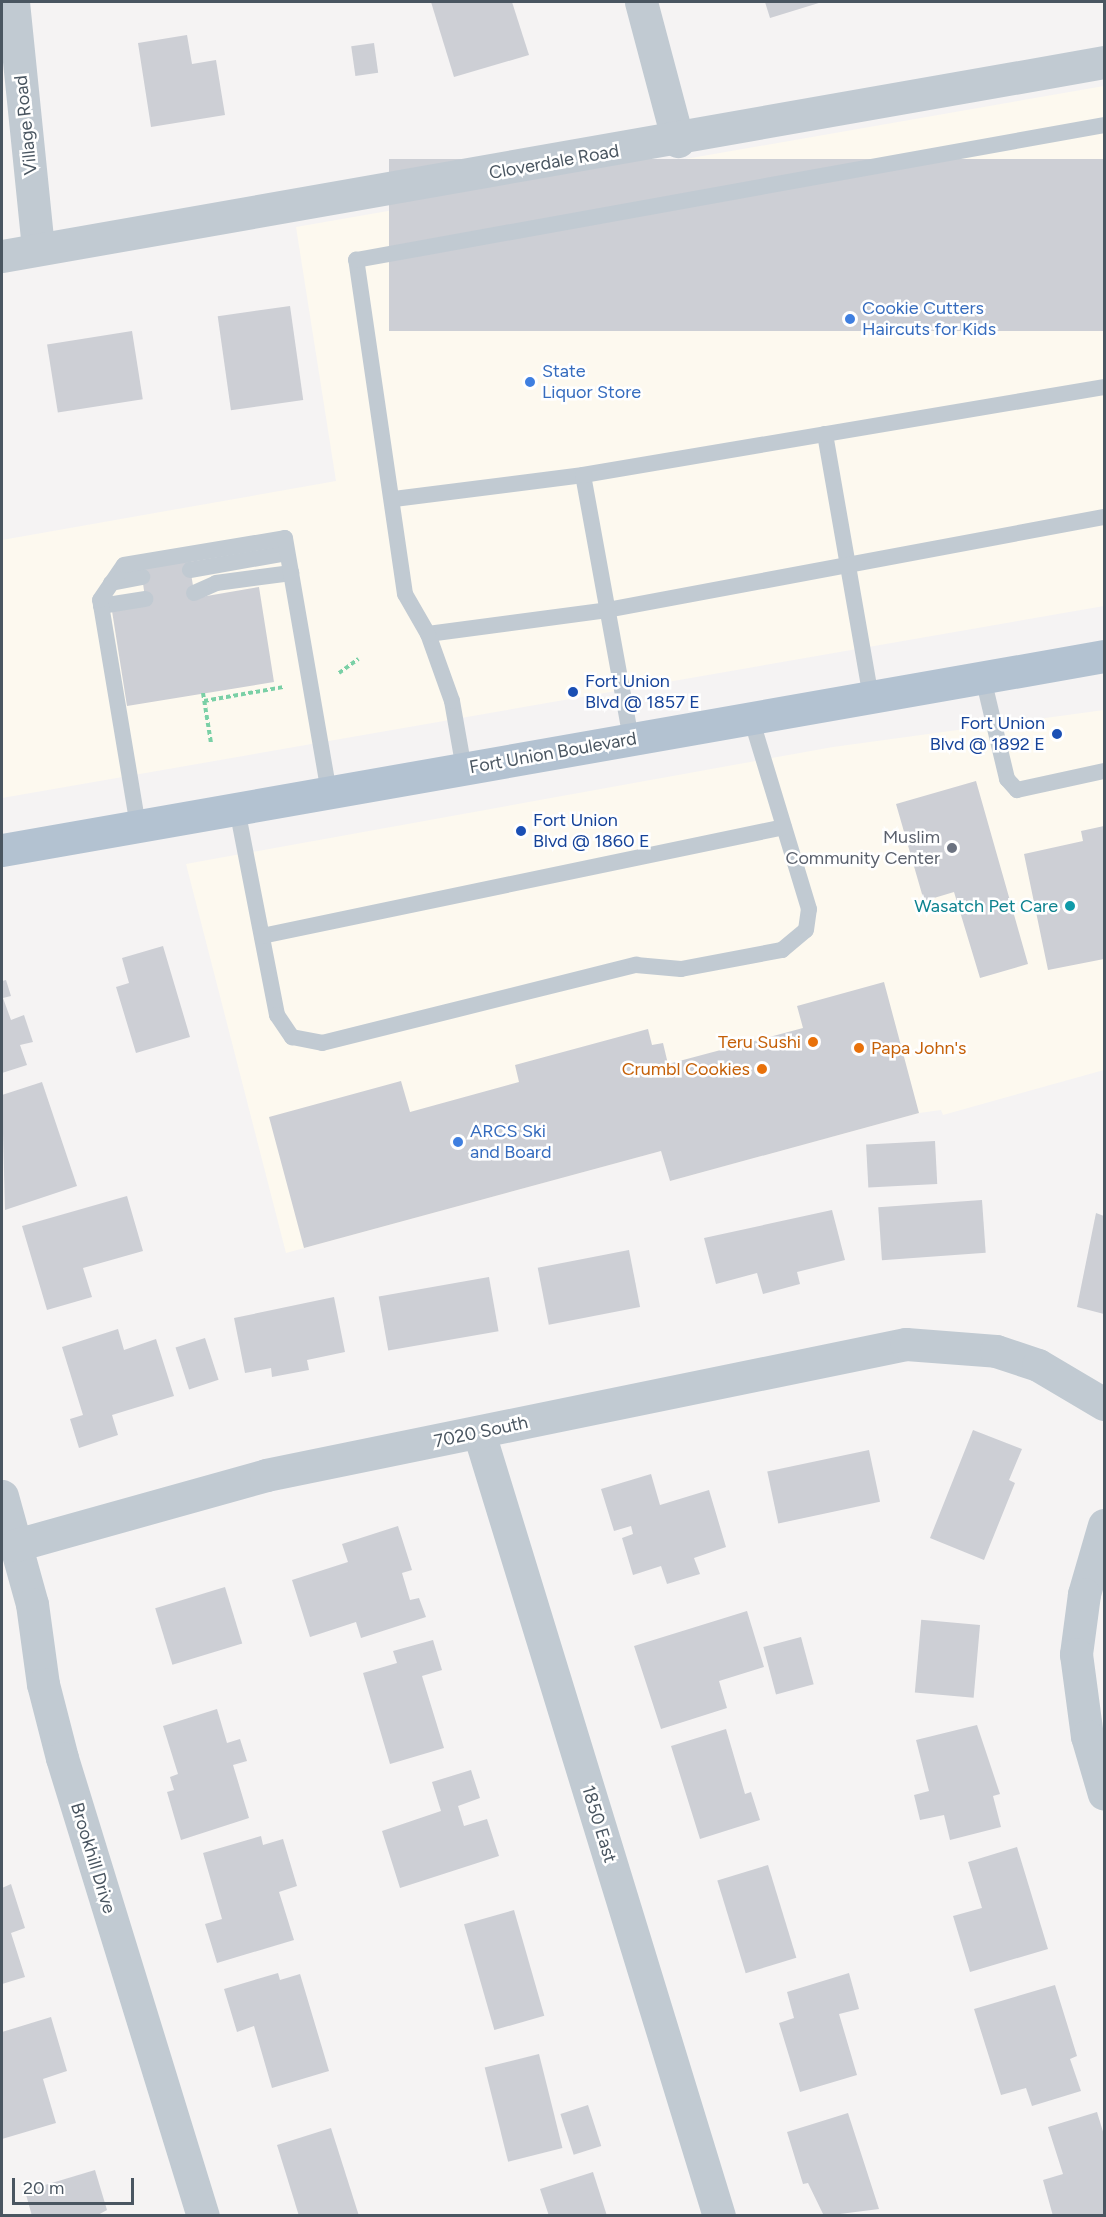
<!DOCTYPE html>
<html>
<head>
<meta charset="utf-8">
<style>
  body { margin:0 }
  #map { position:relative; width:1106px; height:2217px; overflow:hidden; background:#f5f3f3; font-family:Figtree,sans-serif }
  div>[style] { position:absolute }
  .commercial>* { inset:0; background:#fdf9ef }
  .building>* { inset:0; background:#cdcfd5; transform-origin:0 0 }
  .path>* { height:4px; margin-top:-2px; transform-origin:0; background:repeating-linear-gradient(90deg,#7ad0a6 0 4.5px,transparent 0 7.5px) }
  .lane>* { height:16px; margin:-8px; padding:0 8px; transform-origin:8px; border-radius:8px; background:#c1cad2 }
  .street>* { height:33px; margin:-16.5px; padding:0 16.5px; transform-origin:16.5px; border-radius:16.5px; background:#c1cad2 }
  .primary>* { height:33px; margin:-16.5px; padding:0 16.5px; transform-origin:16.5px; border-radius:16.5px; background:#b3c2d1 }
  .dots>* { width:16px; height:16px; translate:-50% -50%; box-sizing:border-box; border:3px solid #fff; border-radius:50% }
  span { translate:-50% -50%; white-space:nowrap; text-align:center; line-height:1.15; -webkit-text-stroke:5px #fff; paint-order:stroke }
  .street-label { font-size:18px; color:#4a5661 }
  .shop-label { font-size:18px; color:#366cbe }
  .left { translate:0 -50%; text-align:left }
  .transit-label { font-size:18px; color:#164399 }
  .right { translate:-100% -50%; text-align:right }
  .worship-label { font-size:18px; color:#5b616d }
  .culture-label { font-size:18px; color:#0d838f }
  .food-label { font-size:18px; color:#c56008 }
  .frame { position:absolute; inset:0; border:3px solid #4a5661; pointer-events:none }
  .scale { position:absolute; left:12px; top:2178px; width:122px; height:27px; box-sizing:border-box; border:3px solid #4a5661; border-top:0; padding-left:8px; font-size:18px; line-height:21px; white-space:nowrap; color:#4a5661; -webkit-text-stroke:4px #fff; paint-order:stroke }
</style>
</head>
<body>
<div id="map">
  <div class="commercial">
    <i style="clip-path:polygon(1104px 86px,1104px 606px,2px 798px,2px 540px,336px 481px,296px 227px)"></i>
    <i style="clip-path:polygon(1104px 710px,1104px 1070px,943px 1115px,941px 1110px,919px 1113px,670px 1181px,661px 1151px,286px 1253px,186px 864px,833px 747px)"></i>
  </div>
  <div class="building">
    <i style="clip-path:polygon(431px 2px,512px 2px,529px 55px,454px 77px)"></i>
    <i style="clip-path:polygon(765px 2px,822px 2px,770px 18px)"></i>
    <i style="clip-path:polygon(187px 35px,192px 64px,216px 60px,225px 115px,151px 127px,138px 43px)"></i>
    <i style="left:374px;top:43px;width:30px;height:23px;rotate:82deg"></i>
    <i style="left:1104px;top:159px;width:172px;height:715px;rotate:90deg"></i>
    <i style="left:290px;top:306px;width:95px;height:73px;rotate:82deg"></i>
    <i style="left:132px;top:331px;width:69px;height:86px;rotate:81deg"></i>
    <i style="clip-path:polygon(189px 561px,195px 598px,259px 587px,274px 682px,127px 706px,112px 611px,146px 605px,141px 569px)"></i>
    <i style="clip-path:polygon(976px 781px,1028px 964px,980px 978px,954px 892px,924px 901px,896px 804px)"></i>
    <i style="clip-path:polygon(1104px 826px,1104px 959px,1048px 970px,1024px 854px,1083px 841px,1081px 831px)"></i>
    <i style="clip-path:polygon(163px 946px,190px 1037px,136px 1053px,116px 987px,129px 983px,122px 958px)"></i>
    <i style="clip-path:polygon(6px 980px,11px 996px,3px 998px,11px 1020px,24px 1015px,33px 1042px,20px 1045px,27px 1065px,2px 1073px,2px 981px)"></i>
    <i style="clip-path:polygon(884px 982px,919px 1113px,670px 1181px,661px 1151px,304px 1248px,269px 1117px,401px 1081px,410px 1112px,519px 1082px,515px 1065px,648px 1029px,652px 1045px,663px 1043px,668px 1064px,803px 1028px,797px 1006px)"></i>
    <i style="clip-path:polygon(42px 1082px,77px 1186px,5px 1210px,2px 1095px)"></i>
    <i style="left:935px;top:1141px;width:43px;height:69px;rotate:87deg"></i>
    <i style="clip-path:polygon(127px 1196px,143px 1251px,83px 1268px,92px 1297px,47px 1310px,22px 1226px)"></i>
    <i style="left:982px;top:1200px;width:53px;height:104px;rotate:86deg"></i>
    <i style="clip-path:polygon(832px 1210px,845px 1260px,797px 1272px,800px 1284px,763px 1294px,757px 1273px,716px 1284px,704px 1238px)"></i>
    <i style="clip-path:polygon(1096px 1213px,1104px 1216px,1104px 1314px,1077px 1307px)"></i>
    <i style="left:629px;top:1250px;width:58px;height:93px;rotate:79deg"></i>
    <i style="left:489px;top:1277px;width:55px;height:112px;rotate:80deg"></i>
    <i style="clip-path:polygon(334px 1297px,345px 1352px,307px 1360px,309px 1370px,272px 1377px,271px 1368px,245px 1373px,234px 1318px)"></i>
    <i style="clip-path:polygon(118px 1329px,124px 1350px,156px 1339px,174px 1396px,112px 1415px,118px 1435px,79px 1448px,70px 1419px,83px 1415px,62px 1347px)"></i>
    <i style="left:205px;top:1338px;width:44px;height:31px;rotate:72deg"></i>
    <i style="clip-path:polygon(973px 1430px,1022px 1449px,1009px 1480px,1015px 1483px,984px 1560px,930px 1538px)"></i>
    <i style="left:869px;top:1450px;width:53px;height:104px;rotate:78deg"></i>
    <i style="clip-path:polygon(651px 1474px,660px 1505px,709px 1490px,726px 1547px,694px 1558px,700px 1574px,667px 1584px,661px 1566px,633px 1575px,622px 1538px,633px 1534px,631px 1526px,614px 1531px,601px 1489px)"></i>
    <i style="clip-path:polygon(398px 1526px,412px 1570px,402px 1573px,410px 1600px,419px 1598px,426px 1617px,361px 1638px,356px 1622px,310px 1637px,292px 1580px,348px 1562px,342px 1544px)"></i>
    <i style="left:225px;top:1587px;width:59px;height:73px;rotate:73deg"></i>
    <i style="clip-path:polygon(747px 1611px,764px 1667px,719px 1681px,727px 1708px,661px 1729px,634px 1646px)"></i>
    <i style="left:980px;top:1625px;width:73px;height:59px;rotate:95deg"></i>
    <i style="left:801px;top:1637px;width:49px;height:39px;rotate:75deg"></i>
    <i style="clip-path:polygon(433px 1640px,442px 1670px,422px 1676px,444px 1748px,390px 1764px,363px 1673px,397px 1663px,393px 1651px)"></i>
    <i style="clip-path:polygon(217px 1709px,227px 1743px,240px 1739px,247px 1761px,233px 1765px,249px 1818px,181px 1840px,167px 1792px,174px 1790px,170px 1777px,178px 1774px,163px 1726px)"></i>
    <i style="clip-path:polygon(977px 1725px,1000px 1794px,993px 1796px,1001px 1827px,950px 1840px,944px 1815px,920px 1820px,914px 1795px,929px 1791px,916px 1740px)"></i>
    <i style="clip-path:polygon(726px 1729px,745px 1794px,751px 1792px,760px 1820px,700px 1839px,671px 1746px)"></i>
    <i style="clip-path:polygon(471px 1770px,480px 1798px,458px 1806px,464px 1826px,487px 1819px,499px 1856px,400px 1888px,382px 1831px,441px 1811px,432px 1782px)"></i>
    <i style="clip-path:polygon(261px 1836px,263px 1845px,283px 1839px,297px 1886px,279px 1892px,294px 1940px,217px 1963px,205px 1924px,222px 1919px,203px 1853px)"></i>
    <i style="clip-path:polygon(1017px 1847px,1048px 1949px,970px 1972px,953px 1916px,982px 1908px,968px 1862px)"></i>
    <i style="left:768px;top:1865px;width:97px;height:53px;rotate:73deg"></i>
    <i style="clip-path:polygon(11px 1884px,25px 1928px,11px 1933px,25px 1977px,2px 1984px,2px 1888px)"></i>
    <i style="left:514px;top:1910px;width:110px;height:52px;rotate:74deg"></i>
    <i style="clip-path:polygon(278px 1973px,280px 1980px,300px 1974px,329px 2071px,272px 2088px,254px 2026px,237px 2032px,224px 1989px)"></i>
    <i style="clip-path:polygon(849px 1973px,859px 2009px,839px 2014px,857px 2075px,800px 2092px,779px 2023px,794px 2018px,787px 1992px)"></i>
    <i style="clip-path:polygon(1055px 1985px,1077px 2056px,1070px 2059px,1081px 2091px,1032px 2106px,1026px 2088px,1001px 2095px,974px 2009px)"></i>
    <i style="clip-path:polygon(51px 2017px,67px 2071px,43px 2079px,56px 2123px,2px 2139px,2px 2032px)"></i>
    <i style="left:539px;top:2054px;width:97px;height:56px;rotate:76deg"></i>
    <i style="left:588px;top:2105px;width:43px;height:29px;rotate:72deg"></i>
    <i style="clip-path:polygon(1097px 2112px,1104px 2135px,1104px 2216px,1053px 2216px,1043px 2180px,1063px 2174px,1048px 2127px)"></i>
    <i style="clip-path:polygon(848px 2113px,879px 2209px,824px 2216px,808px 2183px,803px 2184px,787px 2132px)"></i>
    <i style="clip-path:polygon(331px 2128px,359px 2216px,299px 2216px,277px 2145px)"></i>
    <i style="clip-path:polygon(95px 2170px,107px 2210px,96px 2216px,32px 2216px,25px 2191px)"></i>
    <i style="clip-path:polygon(593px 2172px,607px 2216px,549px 2216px,540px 2189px)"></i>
  </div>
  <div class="path">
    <i style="left:339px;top:673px;width:24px;rotate:-36deg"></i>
    <i style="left:203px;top:693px;width:51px;rotate:80.9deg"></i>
    <i style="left:204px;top:701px;width:80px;rotate:-10deg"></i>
  </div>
  <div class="lane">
    <i style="left:825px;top:434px;width:267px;rotate:80.1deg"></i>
    <i style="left:394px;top:499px;width:191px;rotate:-7.2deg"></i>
    <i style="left:190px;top:570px;width:98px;rotate:-9.9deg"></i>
    <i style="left:111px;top:583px;width:32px;rotate:-11deg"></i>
    <i style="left:194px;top:593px;width:24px;rotate:-24deg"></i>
    <i style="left:216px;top:583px;width:76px;rotate:-7.6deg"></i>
    <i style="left:101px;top:606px;width:45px;rotate:-9deg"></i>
    <i style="left:428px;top:634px;width:181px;rotate:-7.6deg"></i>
    <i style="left:607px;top:610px;width:506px;rotate:-10.6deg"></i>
    <i style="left:983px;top:678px;width:104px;rotate:76.6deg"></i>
    <i style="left:1007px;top:779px;width:15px;rotate:48deg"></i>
    <i style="left:1017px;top:790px;width:89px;rotate:-12.3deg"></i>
    <i style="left:631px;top:739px;width:268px;rotate:-100.3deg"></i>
    <i style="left:583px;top:475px;width:528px;rotate:-9.59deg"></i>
    <i style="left:464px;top:769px;width:69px;rotate:-100deg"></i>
    <i style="left:452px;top:701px;width:71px;rotate:-109.7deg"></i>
    <i style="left:428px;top:634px;width:46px;rotate:-119.9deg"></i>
    <i style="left:405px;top:594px;width:338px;rotate:-98.3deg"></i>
    <i style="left:356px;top:260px;width:760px;rotate:-10.23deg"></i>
    <i style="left:237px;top:809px;width:210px;rotate:79deg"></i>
    <i style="left:277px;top:1015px;width:27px;rotate:56deg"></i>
    <i style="left:292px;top:1037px;width:31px;rotate:11deg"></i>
    <i style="left:322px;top:1043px;width:324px;rotate:-14deg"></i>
    <i style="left:636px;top:965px;width:45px;rotate:5.1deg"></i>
    <i style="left:681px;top:969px;width:103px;rotate:-10.7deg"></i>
    <i style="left:782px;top:950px;width:31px;rotate:-40deg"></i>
    <i style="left:806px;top:930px;width:21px;rotate:-82deg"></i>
    <i style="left:809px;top:909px;width:200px;rotate:-106.9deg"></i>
    <i style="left:138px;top:826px;width:229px;rotate:-99.5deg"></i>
    <i style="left:100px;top:600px;width:42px;rotate:-55.6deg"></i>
    <i style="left:124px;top:565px;width:163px;rotate:-9.5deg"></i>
    <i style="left:285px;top:538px;width:260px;rotate:80.2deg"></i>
    <i style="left:262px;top:936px;width:533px;rotate:-11.79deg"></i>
  </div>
  <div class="street">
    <i style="left:13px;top:2px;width:248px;rotate:84.2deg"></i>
    <i style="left:641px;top:2px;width:144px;rotate:75.1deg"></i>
    <i style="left:2px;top:256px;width:1119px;rotate:-9.98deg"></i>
    <i style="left:479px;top:1433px;width:819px;rotate:72.96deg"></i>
    <i style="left:2px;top:1496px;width:112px;rotate:74.5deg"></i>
    <i style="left:32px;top:1604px;width:81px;rotate:82.2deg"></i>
    <i style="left:43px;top:1684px;width:76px;rotate:75.6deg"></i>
    <i style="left:62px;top:1758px;width:479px;rotate:72.9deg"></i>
    <i style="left:1104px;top:1525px;width:72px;rotate:106.2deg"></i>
    <i style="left:1084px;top:1594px;width:61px;rotate:97.6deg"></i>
    <i style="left:1076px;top:1654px;width:83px;rotate:82.4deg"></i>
    <i style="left:1087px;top:1736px;width:60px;rotate:73.7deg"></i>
    <i style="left:16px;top:1545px;width:260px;rotate:-15.6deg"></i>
    <i style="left:266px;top:1475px;width:653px;rotate:-11.57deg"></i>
    <i style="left:906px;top:1344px;width:90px;rotate:4.4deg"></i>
    <i style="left:996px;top:1351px;width:44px;rotate:18.4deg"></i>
    <i style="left:1038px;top:1365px;width:77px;rotate:30.6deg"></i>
  </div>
  <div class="primary">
    <i style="left:2px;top:850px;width:1119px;rotate:-9.98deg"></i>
  </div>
  <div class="dots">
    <i style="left:850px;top:319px;background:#3f7fe0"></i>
    <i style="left:530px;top:382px;background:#3f7fe0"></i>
    <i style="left:573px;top:692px;background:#1a4fb4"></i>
    <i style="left:1057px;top:734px;background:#1a4fb4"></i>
    <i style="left:521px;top:831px;background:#1a4fb4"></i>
    <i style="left:952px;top:848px;background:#6b7280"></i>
    <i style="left:1070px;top:906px;background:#0f9aa8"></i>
    <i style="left:813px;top:1042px;background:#e8710a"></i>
    <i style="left:859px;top:1048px;background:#e8710a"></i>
    <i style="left:762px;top:1069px;background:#e8710a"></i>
    <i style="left:458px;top:1142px;background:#3f7fe0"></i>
  </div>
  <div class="street-label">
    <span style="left:26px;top:125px;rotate:-96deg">Village Road</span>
    <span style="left:554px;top:162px;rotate:-10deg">Cloverdale Road</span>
    <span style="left:553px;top:753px;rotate:-10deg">Fort Union Boulevard</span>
    <span style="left:481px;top:1432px;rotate:-12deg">7020 South</span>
    <span style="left:599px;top:1824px;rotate:73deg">1850 East</span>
    <span style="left:93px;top:1858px;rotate:73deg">Brookhill Drive</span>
  </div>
  <div class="shop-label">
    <span class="left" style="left:862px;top:319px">Cookie Cutters<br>Haircuts for Kids</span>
    <span class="left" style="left:542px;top:382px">State<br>Liquor Store</span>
    <span class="left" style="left:470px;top:1142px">ARCS Ski<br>and Board</span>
  </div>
  <div class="transit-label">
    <span class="left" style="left:585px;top:692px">Fort Union<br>Blvd @ 1857 E</span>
    <span class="right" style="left:1045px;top:734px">Fort Union<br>Blvd @ 1892 E</span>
    <span class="left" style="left:533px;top:831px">Fort Union<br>Blvd @ 1860 E</span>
  </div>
  <div class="worship-label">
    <span class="right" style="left:940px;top:848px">Muslim<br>Community Center</span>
  </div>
  <div class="culture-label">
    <span class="right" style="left:1058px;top:906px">Wasatch Pet Care</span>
  </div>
  <div class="food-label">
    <span class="right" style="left:801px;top:1042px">Teru Sushi</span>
    <span class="left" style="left:871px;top:1048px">Papa John's</span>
    <span class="right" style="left:750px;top:1069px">Crumbl Cookies</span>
  </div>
  <div class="frame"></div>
  <div class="scale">20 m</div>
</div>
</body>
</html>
